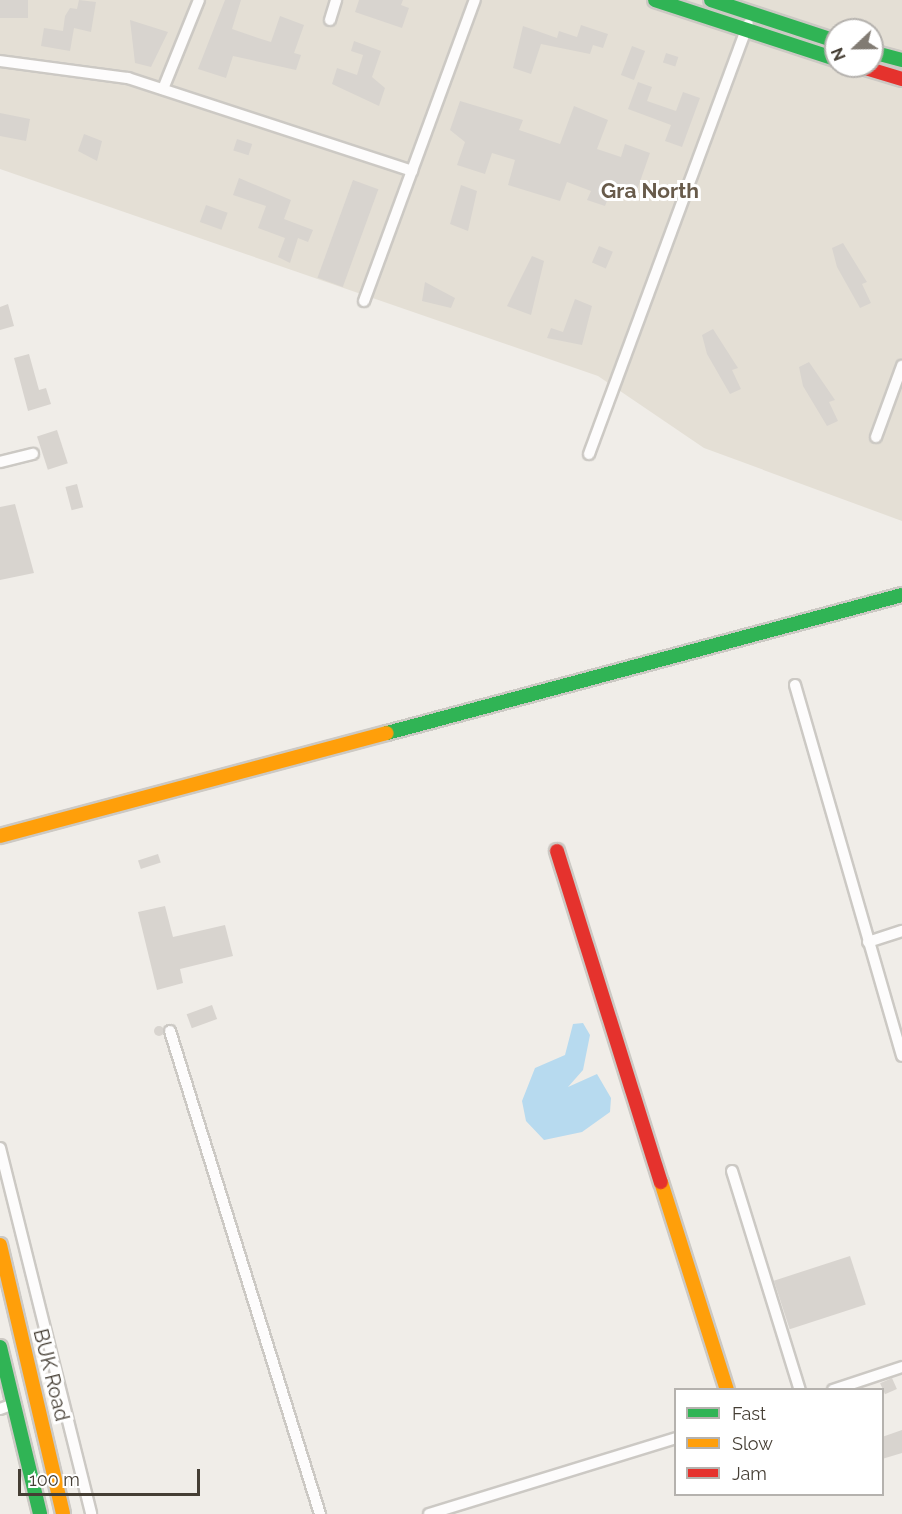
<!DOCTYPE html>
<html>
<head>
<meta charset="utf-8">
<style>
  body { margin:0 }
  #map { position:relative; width:902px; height:1514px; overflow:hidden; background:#f0ede8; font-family:Raleway,sans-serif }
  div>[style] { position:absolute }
  .residential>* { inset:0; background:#e4dfd5 }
  .water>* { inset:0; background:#b7daef }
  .building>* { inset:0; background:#d8d4cf; transform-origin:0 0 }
  .round { border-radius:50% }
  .roads { filter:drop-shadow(2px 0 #ccc9c4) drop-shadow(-2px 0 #ccc9c4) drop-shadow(0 2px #ccc9c4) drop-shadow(0 -2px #ccc9c4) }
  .street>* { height:10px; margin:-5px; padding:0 5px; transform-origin:5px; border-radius:5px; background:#fdfcfc }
  .fast>* { height:14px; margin:-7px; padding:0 7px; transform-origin:7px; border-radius:7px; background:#30b455 }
  .slow>* { height:14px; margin:-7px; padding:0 7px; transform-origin:7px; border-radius:7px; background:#ff9f0a }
  .jam>* { height:14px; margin:-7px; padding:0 7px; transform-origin:7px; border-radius:7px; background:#e5322d }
  span { translate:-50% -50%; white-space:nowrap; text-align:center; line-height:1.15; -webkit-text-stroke:6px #fff; paint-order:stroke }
  .street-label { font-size:20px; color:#453e34 }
  .neighbourhood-label { font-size:21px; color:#685b4b; font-weight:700 }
  .legend { position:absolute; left:674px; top:1388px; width:210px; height:108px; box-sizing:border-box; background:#fff; border:2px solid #b5b2ae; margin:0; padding:8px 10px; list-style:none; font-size:18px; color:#453e34 }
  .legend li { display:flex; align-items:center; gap:12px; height:30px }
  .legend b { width:30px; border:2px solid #b5b2ae }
  .north { position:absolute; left:824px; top:18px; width:60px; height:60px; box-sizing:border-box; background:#fff; border:2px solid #b5b2ae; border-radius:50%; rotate:248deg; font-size:16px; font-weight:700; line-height:24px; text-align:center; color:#453e34 }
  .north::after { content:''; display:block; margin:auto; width:21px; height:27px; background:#817b73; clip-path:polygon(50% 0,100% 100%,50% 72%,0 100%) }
  .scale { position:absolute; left:18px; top:1469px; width:182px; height:27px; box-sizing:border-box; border:3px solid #453e34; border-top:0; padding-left:8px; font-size:18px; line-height:21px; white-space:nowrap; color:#453e34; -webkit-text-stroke:4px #fff; paint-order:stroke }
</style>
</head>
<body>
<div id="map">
  <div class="residential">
    <i style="clip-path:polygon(0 0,665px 0,836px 66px,854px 66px,902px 83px,902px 521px,704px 448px,598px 376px,0 169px)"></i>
    <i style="clip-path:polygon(675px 0,902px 0,902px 80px,872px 66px,872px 30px,836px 30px,836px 57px)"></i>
  </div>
  <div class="water">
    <i style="clip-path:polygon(583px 1023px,590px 1035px,583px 1070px,568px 1087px,597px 1074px,611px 1098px,610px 1112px,582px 1132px,544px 1140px,526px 1121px,522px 1101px,535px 1068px,565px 1055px,573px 1024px)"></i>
  </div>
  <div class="building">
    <i style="left:0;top:0;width:28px;height:18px"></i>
    <i style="clip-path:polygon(79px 0,96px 2px,91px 32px,74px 28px,70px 51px,41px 46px,44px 28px,63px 31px,65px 16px,70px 8px,77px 9px)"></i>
    <i style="clip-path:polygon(225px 0,241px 0,232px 29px,258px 38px,271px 42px,280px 16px,304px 25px,294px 53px,301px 55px,296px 70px,233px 56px,226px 78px,198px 69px)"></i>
    <i style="clip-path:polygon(359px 0,403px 0,401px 5px,409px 8px,402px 28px,355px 12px)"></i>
    <i style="clip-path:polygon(130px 20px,168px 32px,151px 67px,135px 63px)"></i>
    <i style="clip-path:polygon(581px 25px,608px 34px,603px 48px,593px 45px,590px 54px,541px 44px,531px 74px,513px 68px,523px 26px,557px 38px,559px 31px,577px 37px)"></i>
    <i style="clip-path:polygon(354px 41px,381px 51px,372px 77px,385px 88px,379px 106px,332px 84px,337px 68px,357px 75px,363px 55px,351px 51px)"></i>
    <i style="left:632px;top:46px;width:14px;height:31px;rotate:21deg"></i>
    <i style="left:666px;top:53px;width:13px;height:10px;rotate:18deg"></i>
    <i style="clip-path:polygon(638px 82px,652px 87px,647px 101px,676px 111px,683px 92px,700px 98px,682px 147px,665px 141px,671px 125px,628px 109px)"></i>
    <i style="clip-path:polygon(460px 101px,523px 120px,519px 130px,560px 144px,574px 106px,608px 120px,597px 149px,621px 157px,625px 144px,650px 153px,636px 193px,612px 188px,605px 206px,587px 200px,591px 191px,567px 182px,560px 201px,508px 185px,515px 160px,492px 153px,485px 174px,457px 165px,465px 142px,450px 130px)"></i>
    <i style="clip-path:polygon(0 113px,30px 119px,26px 141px,0 136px)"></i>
    <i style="clip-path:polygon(84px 134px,102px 141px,97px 161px,78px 151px)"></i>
    <i style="left:237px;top:139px;width:16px;height:12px;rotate:18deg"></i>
    <i style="clip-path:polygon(239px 178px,291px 200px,284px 219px,313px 230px,308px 242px,298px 238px,290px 263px,278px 257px,285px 238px,258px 228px,266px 206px,233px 195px)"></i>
    <i style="left:353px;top:180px;width:27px;height:104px;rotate:20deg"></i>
    <i style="clip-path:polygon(461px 185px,477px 191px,468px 231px,450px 224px)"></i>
    <i style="left:206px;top:205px;width:23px;height:18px;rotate:20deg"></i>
    <i style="clip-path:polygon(843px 243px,867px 282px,862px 284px,871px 303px,860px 308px,837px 267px,832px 248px)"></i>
    <i style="left:599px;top:246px;width:15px;height:18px;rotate:23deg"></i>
    <i style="clip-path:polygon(532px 256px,544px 261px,531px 315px,507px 306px)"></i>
    <i style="clip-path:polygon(425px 282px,455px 298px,451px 308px,422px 301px)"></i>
    <i style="clip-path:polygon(575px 299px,592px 306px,582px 345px,547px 338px,551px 328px,563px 332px)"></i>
    <i style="clip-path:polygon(8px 304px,14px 326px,0 330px,0 307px)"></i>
    <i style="clip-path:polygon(713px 329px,738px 368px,732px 370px,741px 389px,730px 394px,707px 354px,702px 335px)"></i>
    <i style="clip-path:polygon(29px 354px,39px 390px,46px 388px,51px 404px,28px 411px,14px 358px)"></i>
    <i style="clip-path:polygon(809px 362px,835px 400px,829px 402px,838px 421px,827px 426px,803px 386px,799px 367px)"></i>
    <i style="left:57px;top:430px;width:35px;height:21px;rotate:72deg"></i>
    <i style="left:77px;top:484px;width:24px;height:12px;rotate:75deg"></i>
    <i style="clip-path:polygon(15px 504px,34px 573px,0 580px,0 507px)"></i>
    <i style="left:158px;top:854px;width:9px;height:21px;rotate:72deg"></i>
    <i style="clip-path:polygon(165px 906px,173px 937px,225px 925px,233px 956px,180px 969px,183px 983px,157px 990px,138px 912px)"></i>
    <i style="left:212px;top:1005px;width:15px;height:27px;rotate:70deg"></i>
    <i class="round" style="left:154px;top:1026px;width:10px;height:10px"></i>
    <i style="left:850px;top:1256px;width:51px;height:80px;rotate:72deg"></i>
    <i style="left:892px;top:1378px;width:12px;height:13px;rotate:66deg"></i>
    <i style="clip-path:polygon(902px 1430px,902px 1453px,882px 1459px,882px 1437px)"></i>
  </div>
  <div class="roads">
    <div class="street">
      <i style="left:330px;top:20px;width:21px;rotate:-73deg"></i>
      <i style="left:0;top:61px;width:129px;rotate:7.6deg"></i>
      <i style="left:128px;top:78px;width:299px;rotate:18.1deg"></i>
      <i style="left:163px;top:89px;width:96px;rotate:-68deg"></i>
      <i style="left:364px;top:301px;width:321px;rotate:-69.8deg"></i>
      <i style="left:876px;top:437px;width:76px;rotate:-69.9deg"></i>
      <i style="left:589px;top:454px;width:458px;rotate:-69.7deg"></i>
      <i style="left:0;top:462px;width:34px;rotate:-14deg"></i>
      <i style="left:795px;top:685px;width:386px;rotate:73.9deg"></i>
      <i style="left:868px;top:942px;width:36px;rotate:-18deg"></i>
      <i style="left:170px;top:1031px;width:506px;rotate:72.75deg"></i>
      <i style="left:0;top:1148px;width:377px;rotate:76deg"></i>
      <i style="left:732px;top:1171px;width:229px;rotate:72.8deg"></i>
      <i style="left:833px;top:1390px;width:73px;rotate:-18.4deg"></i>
      <i style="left:0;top:1409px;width:15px;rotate:-20deg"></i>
      <i style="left:429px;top:1514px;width:258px;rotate:-17.1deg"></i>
    </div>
    <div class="fast">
      <i style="left:655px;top:0;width:190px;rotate:18.1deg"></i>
      <i style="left:711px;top:0;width:132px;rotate:18.2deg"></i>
      <i style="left:872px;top:52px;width:31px;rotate:15deg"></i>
      <i style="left:387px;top:733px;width:533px;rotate:-15deg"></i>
      <i style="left:0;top:1347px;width:172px;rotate:76.5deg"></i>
    </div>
    <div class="slow">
      <i style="left:0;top:836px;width:400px;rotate:-14.9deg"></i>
      <i style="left:661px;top:1182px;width:218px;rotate:72.4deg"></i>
      <i style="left:0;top:1245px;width:276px;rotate:76.8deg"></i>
    </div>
    <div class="jam">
      <i style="left:859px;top:66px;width:45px;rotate:16.8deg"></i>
      <i style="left:557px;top:851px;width:347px;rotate:72.6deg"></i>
    </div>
  </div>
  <div class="street-label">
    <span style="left:51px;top:1375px;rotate:76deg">BUK Road</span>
  </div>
  <div class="neighbourhood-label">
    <span style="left:650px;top:191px">Gra North</span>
  </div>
  <ul class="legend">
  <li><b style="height:8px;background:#30b455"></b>Fast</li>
  <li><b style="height:8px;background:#ff9f0a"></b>Slow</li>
  <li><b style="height:8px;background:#e5322d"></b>Jam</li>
  </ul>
  <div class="north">N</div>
  <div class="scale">100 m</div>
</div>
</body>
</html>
